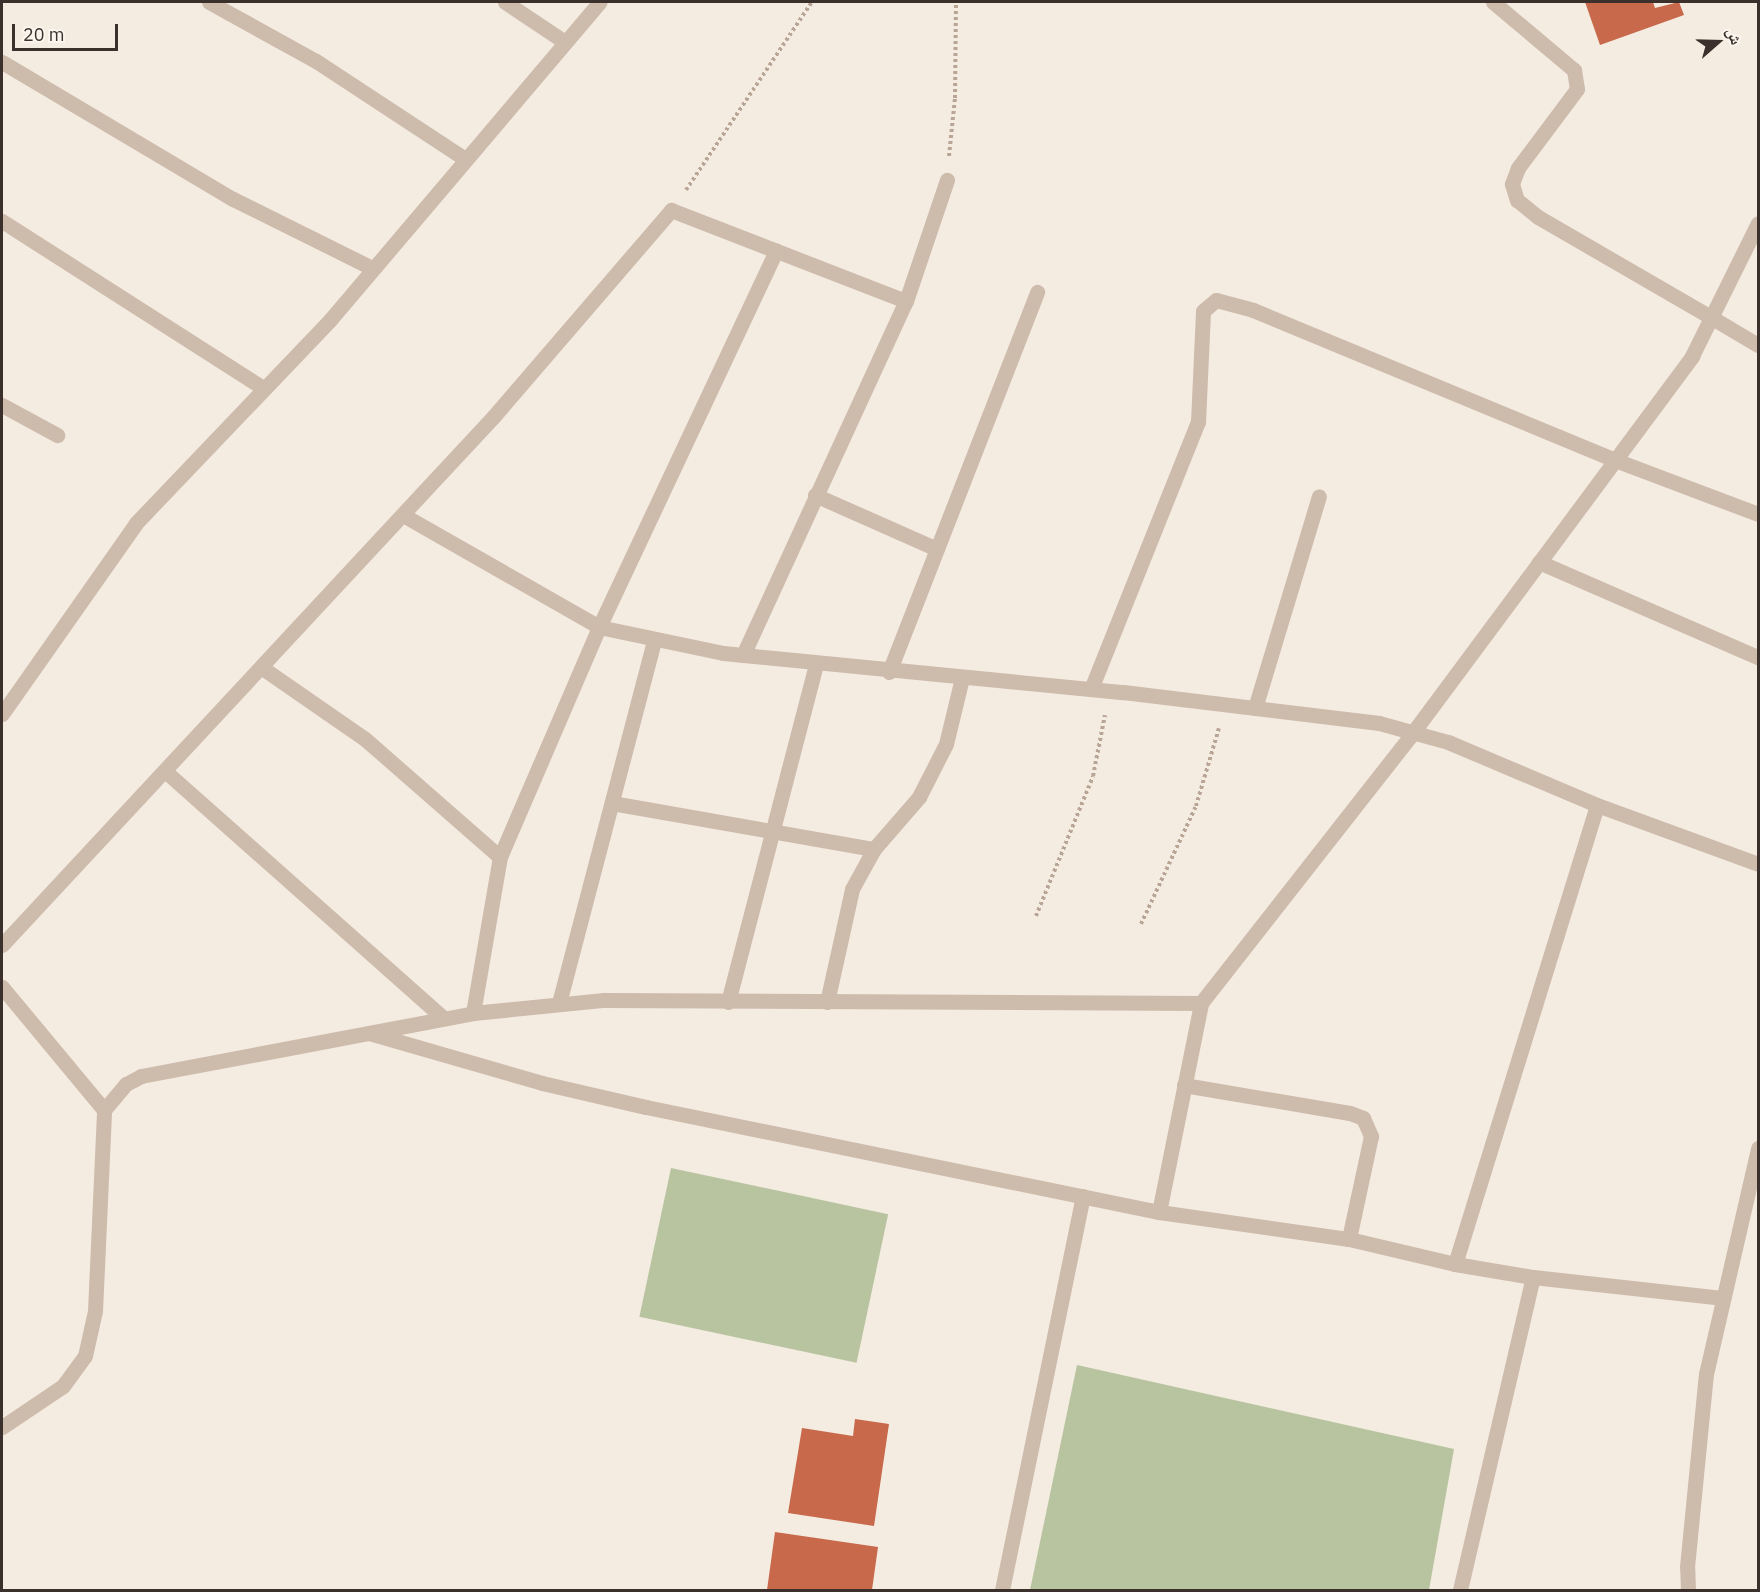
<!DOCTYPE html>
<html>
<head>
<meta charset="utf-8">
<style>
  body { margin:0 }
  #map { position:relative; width:1760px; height:1592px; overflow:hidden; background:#f4ebe1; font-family:"IBM Plex Sans","Noto Naskh Arabic",sans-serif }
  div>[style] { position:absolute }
  .green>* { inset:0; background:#b8c4a0; transform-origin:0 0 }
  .building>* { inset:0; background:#c8694b }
  .path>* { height:4px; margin-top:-2px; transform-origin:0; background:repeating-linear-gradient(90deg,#b9a596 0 3px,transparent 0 6px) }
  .service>* { height:15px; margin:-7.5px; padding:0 7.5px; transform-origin:7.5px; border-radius:7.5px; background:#cdbbac }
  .minor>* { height:15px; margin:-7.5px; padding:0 7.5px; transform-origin:7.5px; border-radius:7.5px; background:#cdbbac }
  span { translate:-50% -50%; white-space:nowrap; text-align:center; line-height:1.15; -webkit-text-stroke:4.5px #fbf5ee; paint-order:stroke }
  .frame { position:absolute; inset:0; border:3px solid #3b302b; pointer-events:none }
  .north { position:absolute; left:1688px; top:12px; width:60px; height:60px; -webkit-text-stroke:4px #fbf5ee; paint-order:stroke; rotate:70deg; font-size:16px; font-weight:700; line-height:24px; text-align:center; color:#3b302b }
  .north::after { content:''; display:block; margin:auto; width:21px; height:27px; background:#3b302b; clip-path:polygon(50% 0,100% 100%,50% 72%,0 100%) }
  .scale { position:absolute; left:12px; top:24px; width:106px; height:27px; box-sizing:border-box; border:3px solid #3b302b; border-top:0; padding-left:8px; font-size:18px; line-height:21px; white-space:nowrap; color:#3b302b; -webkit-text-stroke:4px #fbf5ee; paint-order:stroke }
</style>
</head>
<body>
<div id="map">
  <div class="green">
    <i style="left:671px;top:1168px;width:222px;height:152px;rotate:12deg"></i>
    <i style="clip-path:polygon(1077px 1365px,1454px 1449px,1429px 1590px,1030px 1590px)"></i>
  </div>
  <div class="building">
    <i style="clip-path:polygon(1585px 2px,1653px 2px,1655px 8px,1679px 2px,1684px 15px,1600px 45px)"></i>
    <i style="clip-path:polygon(855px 1419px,889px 1424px,874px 1526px,788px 1513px,802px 1428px,853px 1436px)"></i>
    <i style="clip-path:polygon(775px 1532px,878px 1547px,872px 1590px,767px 1590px)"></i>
  </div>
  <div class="path">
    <i style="left:949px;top:156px;width:58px;rotate:-84.1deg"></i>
    <i style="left:955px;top:98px;width:96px;rotate:-89.4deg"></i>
    <i style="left:686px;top:190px;width:226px;rotate:-56.2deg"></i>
    <i style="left:1036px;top:916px;width:151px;rotate:-67.8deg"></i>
    <i style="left:1093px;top:776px;width:62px;rotate:-78.9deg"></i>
    <i style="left:1141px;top:924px;width:130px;rotate:-65deg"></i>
    <i style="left:1196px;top:806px;width:81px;rotate:-73.6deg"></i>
  </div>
  <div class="service">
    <i style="left:209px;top:2px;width:122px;rotate:28.9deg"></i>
    <i style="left:316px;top:61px;width:178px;rotate:33.3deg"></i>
    <i style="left:505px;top:2px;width:72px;rotate:33.7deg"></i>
    <i style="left:2px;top:62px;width:269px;rotate:30.7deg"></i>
    <i style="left:233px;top:199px;width:155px;rotate:26.4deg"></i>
    <i style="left:1714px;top:319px;width:51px;rotate:30.6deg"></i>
    <i style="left:1615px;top:460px;width:153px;rotate:20.7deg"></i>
    <i style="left:1539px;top:562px;width:239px;rotate:23.5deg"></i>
    <i style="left:1414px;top:731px;width:467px;rotate:-53.4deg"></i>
    <i style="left:1692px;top:356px;width:148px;rotate:-63.6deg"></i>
  </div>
  <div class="minor">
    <i style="left:1493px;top:2px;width:106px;rotate:40deg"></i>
    <i style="left:1574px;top:70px;width:19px;rotate:81deg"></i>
    <i style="left:1577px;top:89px;width:99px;rotate:126.8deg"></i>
    <i style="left:1518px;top:168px;width:17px;rotate:111deg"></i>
    <i style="left:1512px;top:184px;width:17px;rotate:73deg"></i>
    <i style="left:1517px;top:200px;width:27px;rotate:39deg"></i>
    <i style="left:1538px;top:217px;width:203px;rotate:30.1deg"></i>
    <i style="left:2px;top:221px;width:310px;rotate:32.6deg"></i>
    <i style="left:2px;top:405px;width:63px;rotate:28.6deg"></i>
    <i style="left:815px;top:495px;width:133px;rotate:23.9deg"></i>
    <i style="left:403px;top:515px;width:226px;rotate:29.7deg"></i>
    <i style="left:599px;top:627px;width:416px;rotate:-64.8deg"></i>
    <i style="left:743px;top:655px;width:390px;rotate:-65.3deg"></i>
    <i style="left:906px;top:301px;width:128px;rotate:-71.3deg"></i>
    <i style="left:261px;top:667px;width:126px;rotate:34.7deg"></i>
    <i style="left:365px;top:739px;width:179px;rotate:41.2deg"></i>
    <i style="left:889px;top:672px;width:408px;rotate:-68.7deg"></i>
    <i style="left:1091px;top:689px;width:288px;rotate:-68.2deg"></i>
    <i style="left:1198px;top:422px;width:111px;rotate:-87.4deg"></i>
    <i style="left:1203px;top:311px;width:17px;rotate:-40deg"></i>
    <i style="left:1216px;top:300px;width:38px;rotate:15deg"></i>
    <i style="left:1253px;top:310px;width:392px;rotate:22.5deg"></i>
    <i style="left:1255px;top:708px;width:221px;rotate:-73.2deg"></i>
    <i style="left:2px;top:714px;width:233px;rotate:-54.9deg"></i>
    <i style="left:136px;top:523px;width:281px;rotate:-46.3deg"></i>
    <i style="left:330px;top:320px;width:417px;rotate:-49.7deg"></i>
    <i style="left:165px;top:771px;width:372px;rotate:41.6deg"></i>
    <i style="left:612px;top:803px;width:266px;rotate:10deg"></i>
    <i style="left:2px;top:945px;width:722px;rotate:-47.08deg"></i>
    <i style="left:494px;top:416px;width:272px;rotate:-49.3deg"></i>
    <i style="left:671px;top:210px;width:252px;rotate:21.2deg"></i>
    <i style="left:2px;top:987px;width:160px;rotate:50.3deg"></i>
    <i style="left:728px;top:1002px;width:349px;rotate:-75.4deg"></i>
    <i style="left:827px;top:1002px;width:116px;rotate:-77.5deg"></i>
    <i style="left:852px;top:889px;width:46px;rotate:-61.2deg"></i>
    <i style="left:874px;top:849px;width:69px;rotate:-49.1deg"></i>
    <i style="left:919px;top:797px;width:59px;rotate:-63deg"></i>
    <i style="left:946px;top:744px;width:68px;rotate:-76.4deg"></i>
    <i style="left:559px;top:1003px;width:375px;rotate:-75.3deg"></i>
    <i style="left:473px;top:1013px;width:158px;rotate:-80.2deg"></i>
    <i style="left:500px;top:857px;width:250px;rotate:-66.7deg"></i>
    <i style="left:599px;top:627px;width:127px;rotate:11.8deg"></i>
    <i style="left:723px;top:653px;width:402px;rotate:5.6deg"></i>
    <i style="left:1123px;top:692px;width:258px;rotate:6.9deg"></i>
    <i style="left:1379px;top:723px;width:72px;rotate:15.4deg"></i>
    <i style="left:1448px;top:742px;width:162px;rotate:22.9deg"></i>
    <i style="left:1597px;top:805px;width:171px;rotate:20.1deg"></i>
    <i style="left:369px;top:1033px;width:180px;rotate:16.1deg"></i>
    <i style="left:542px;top:1083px;width:107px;rotate:13deg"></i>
    <i style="left:646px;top:1107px;width:524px;rotate:11.57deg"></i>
    <i style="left:1159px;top:1212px;width:192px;rotate:8.1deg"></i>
    <i style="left:1349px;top:1239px;width:109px;rotate:13.3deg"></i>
    <i style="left:1455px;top:1264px;width:79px;rotate:9.5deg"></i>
    <i style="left:1533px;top:1277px;width:190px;rotate:6.3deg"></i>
    <i style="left:1184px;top:1085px;width:168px;rotate:9.6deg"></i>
    <i style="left:1350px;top:1113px;width:14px;rotate:21deg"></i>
    <i style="left:1363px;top:1118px;width:20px;rotate:66deg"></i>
    <i style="left:1371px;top:1136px;width:105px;rotate:102.1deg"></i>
    <i style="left:1159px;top:1212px;width:213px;rotate:-78.6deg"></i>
    <i style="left:1201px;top:1003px;width:345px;rotate:-51.9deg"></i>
    <i style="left:1455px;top:1264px;width:480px;rotate:-72.8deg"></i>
    <i style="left:2px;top:1427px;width:73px;rotate:-33.9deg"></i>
    <i style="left:63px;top:1386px;width:37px;rotate:-54deg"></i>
    <i style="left:85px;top:1356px;width:46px;rotate:-77.5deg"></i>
    <i style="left:95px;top:1311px;width:201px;rotate:-87.4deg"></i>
    <i style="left:104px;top:1110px;width:34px;rotate:-50deg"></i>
    <i style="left:126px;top:1084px;width:17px;rotate:-28deg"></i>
    <i style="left:141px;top:1076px;width:338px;rotate:-10.7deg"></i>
    <i style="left:473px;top:1013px;width:132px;rotate:-5.7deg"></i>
    <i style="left:604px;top:1000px;width:597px;rotate:0.29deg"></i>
    <i style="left:1002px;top:1590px;width:402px;rotate:-78.4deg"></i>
    <i style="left:1460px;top:1590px;width:321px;rotate:-76.9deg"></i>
    <i style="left:1688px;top:1590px;width:23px;rotate:-92deg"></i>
    <i style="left:1687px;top:1567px;width:194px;rotate:-84.4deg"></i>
    <i style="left:1706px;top:1374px;width:232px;rotate:-77deg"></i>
  </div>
  <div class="frame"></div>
  <div class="north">ش</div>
  <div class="scale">20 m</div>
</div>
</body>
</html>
